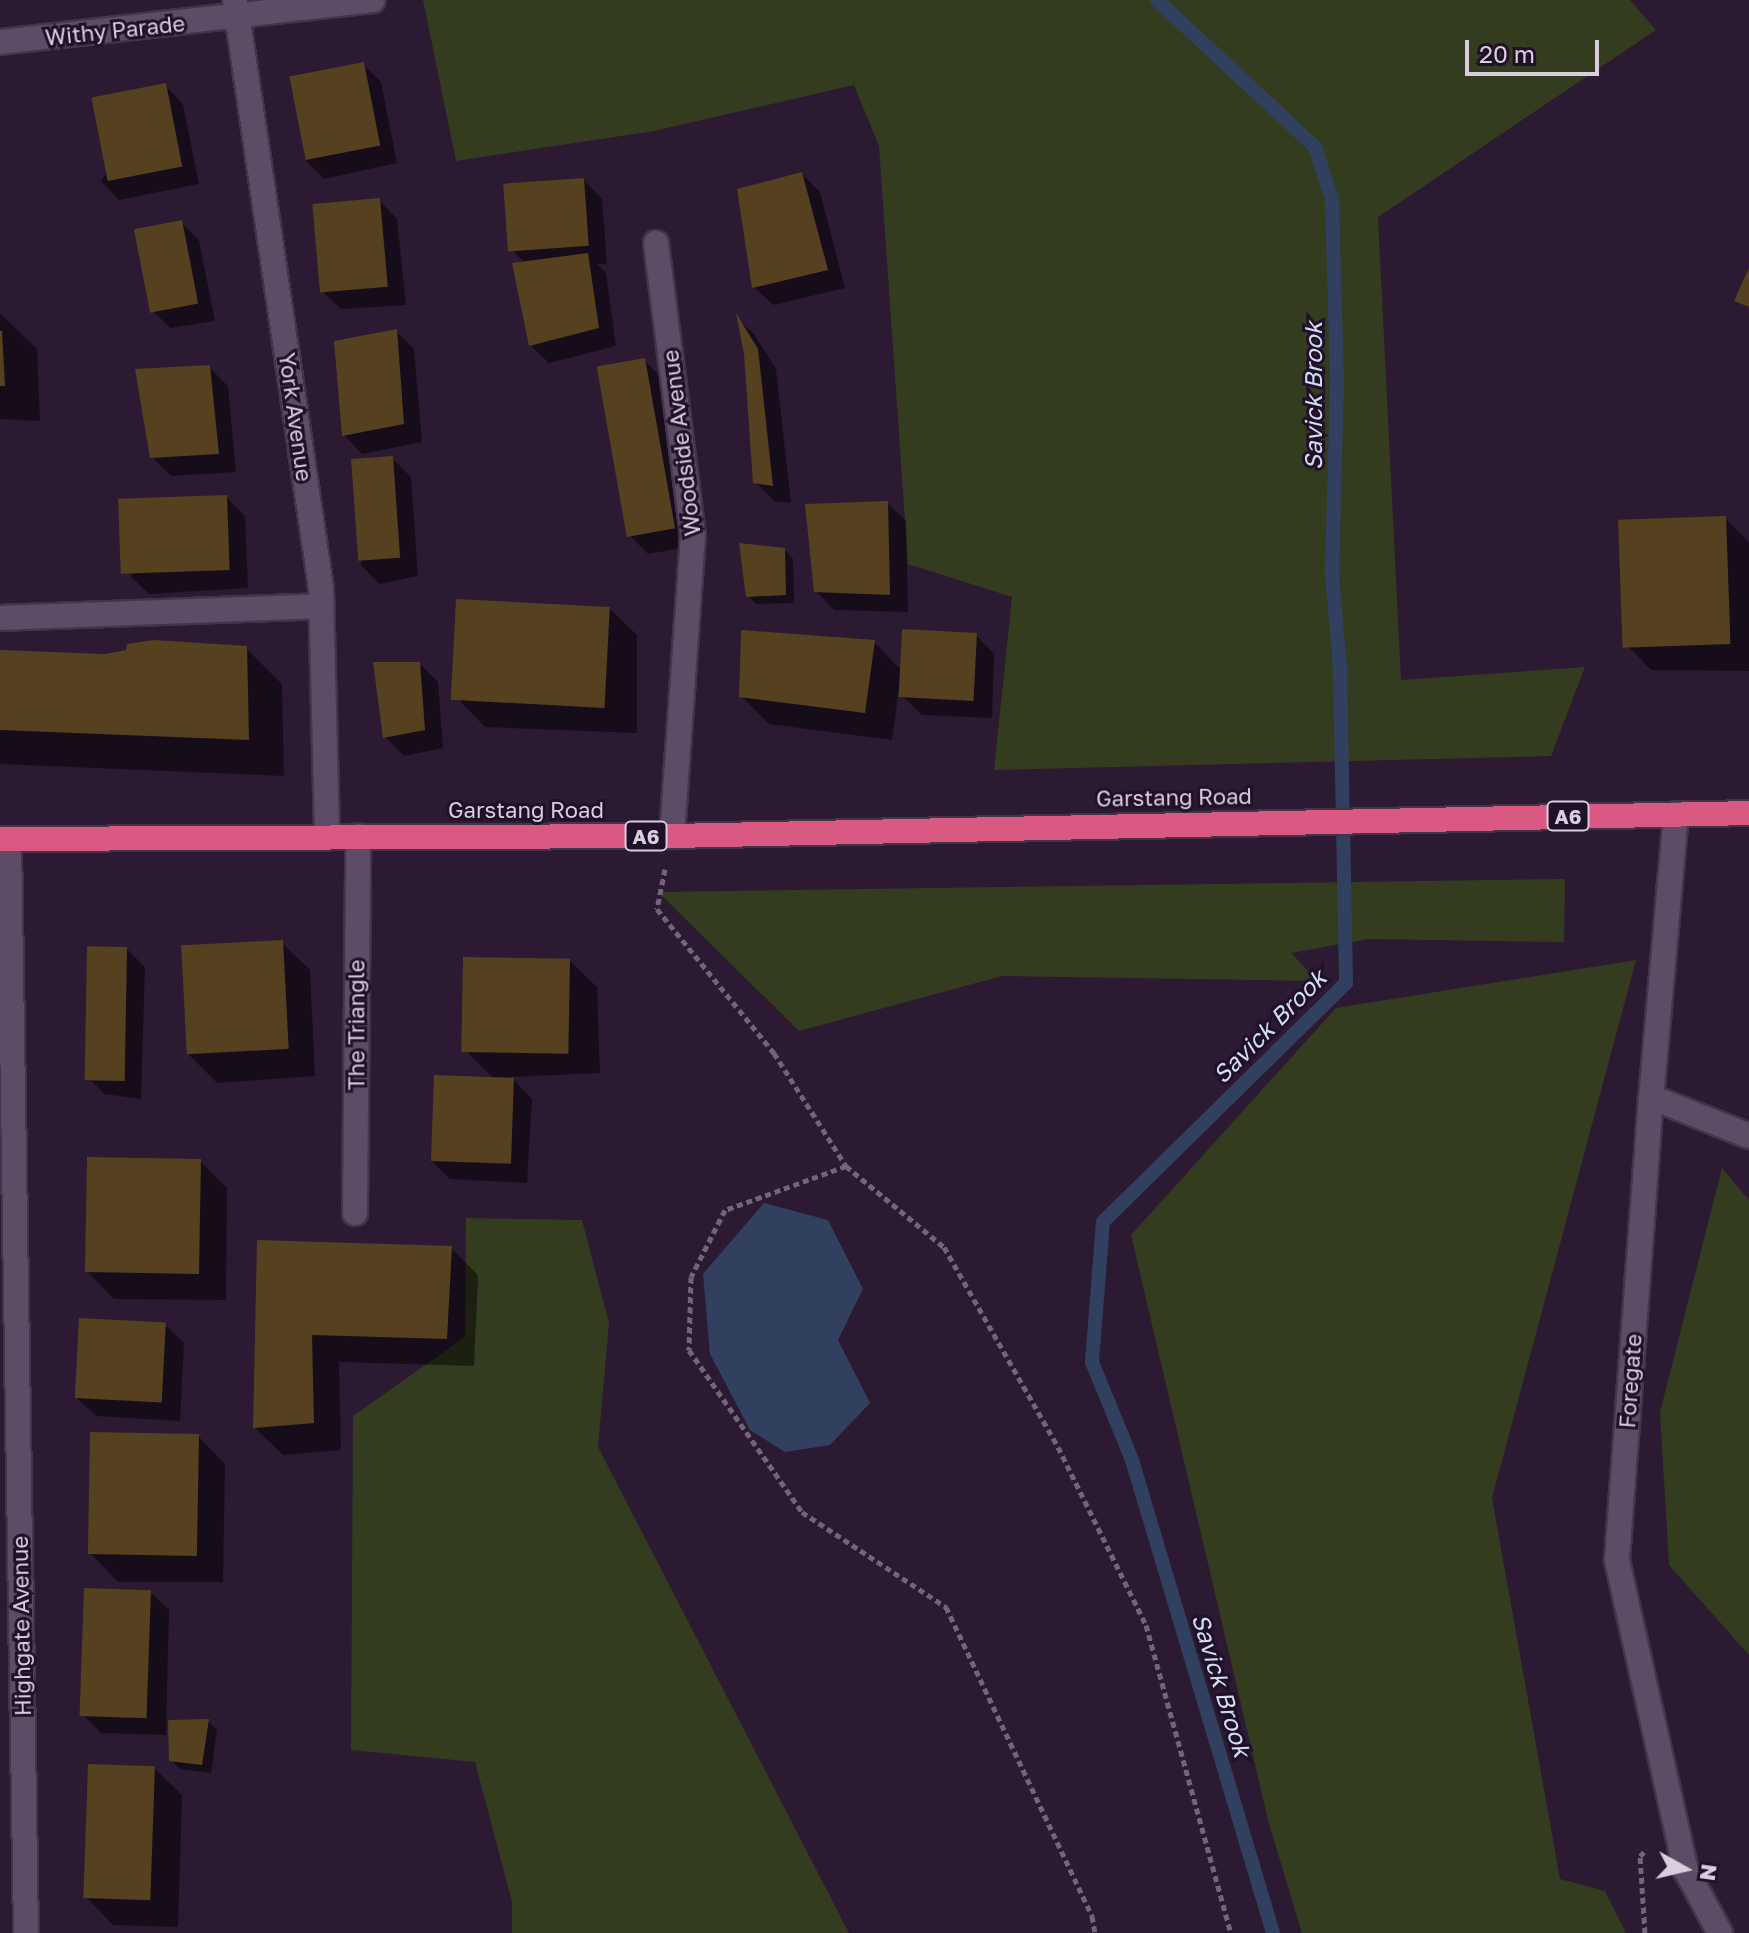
<!DOCTYPE html>
<html>
<head>
<meta charset="utf-8">
<style>
  body { margin:0 }
  #map { position:relative; width:1749px; height:1933px; overflow:hidden; background:#2b1a32; font-family:"Golos Text",sans-serif }
  div>[style] { position:absolute }
  .green>* { inset:0; background:#333c1f }
  .water>* { inset:0; background:#31405f }
  .shadow>* { inset:0; background:#0007 }
  .stream>* { height:14px; margin:-7px; padding:0 7px; transform-origin:7px; border-radius:7px; background:#31405f }
  .building>* { inset:0; background:#55401f; transform-origin:0 0 }
  .path>* { height:5px; margin-top:-2.5px; transform-origin:0; background:repeating-linear-gradient(90deg,#736479 0 6px,transparent 0 10px) }
  .roads { filter:drop-shadow(2px 0 #433548) drop-shadow(-2px 0 #433548) drop-shadow(0 2px #433548) drop-shadow(0 -2px #433548) }
  .minor>* { height:24px; margin:-12px; padding:0 12px; transform-origin:12px; border-radius:12px; background:#5e4b66 }
  .highway>* { height:24px; margin:-12px; padding:0 12px; transform-origin:12px; border-radius:12px; background:#da5982 }
  span { translate:-50% -50%; white-space:nowrap; text-align:center; line-height:1.15; -webkit-text-stroke:6px #211128; paint-order:stroke }
  .shield-label span { padding:2px 6px; background:#211128; border:2px solid; border-radius:6px; -webkit-text-stroke-width:0 }
  .shield-label { font-size:20px; color:#d9cede; font-weight:700 }
  .street-label { font-size:22px; color:#d9cede }
  .water-label { font-size:24px; color:#d1ddf4; font-style:italic }
  .north { position:absolute; left:1645px; top:1829px; width:80px; height:80px; -webkit-text-stroke:6px #211128; paint-order:stroke; rotate:98deg; font-size:22px; font-weight:700; line-height:32px; text-align:center; color:#d9cede }
  .north::after { content:''; display:block; margin:auto; width:28px; height:36px; background:#d9cede; clip-path:polygon(50% 0,100% 100%,50% 72%,0 100%) }
  .scale { position:absolute; left:1465px; top:40px; width:134px; height:36px; box-sizing:border-box; border:4px solid #d9cede; border-top:0; padding-left:10px; font-size:24px; line-height:28px; white-space:nowrap; color:#d9cede; -webkit-text-stroke:6px #211128; paint-order:stroke }
</style>
</head>
<body>
<div id="map">
  <div class="green">
    <i style="clip-path:polygon(423px 0,1630px 0,1656px 30px,1378px 217px,1401px 680px,1585px 667px,1551px 756px,994px 770px,1012px 597px,908px 564px,879px 146px,854px 85px,654px 131px,456px 161px)"></i>
    <i style="clip-path:polygon(1565px 879px,1564px 942px,1368px 939px,1291px 953px,1318px 981px,1002px 976px,799px 1031px,658px 892px)"></i>
    <i style="clip-path:polygon(1636px 960px,1492px 1498px,1560px 1879px,1605px 1891px,1626px 1933px,1302px 1933px,1269px 1824px,1131px 1235px,1336px 1008px)"></i>
    <i style="clip-path:polygon(1722px 1168px,1749px 1200px,1749px 1655px,1669px 1565px,1660px 1412px)"></i>
    <i style="clip-path:polygon(466px 1218px,582px 1220px,609px 1323px,598px 1447px,849px 1933px,512px 1933px,512px 1902px,475px 1762px,351px 1750px,353px 1416px,465px 1337px)"></i>
  </div>
  <div class="water">
    <i style="clip-path:polygon(764px 1203px,828px 1220px,863px 1289px,838px 1340px,870px 1403px,830px 1445px,785px 1452px,750px 1430px,710px 1354px,703px 1274px)"></i>
  </div>
  <div class="shadow">
    <i style="clip-path:polygon(363px 64px,381px 82px,397px 163px,324px 179px,306px 161px)"></i>
    <i style="clip-path:polygon(165px 85px,183px 104px,199px 184px,119px 200px,101px 181px)"></i>
    <i style="clip-path:polygon(802px 174px,820px 192px,845px 288px,773px 305px,754px 287px)"></i>
    <i style="clip-path:polygon(584px 180px,602px 199px,607px 264px,597px 264px,606px 273px,616px 346px,549px 363px,530px 345px,525px 263px,510px 248px)"></i>
    <i style="clip-path:polygon(379px 200px,397px 219px,406px 305px,341px 309px,322px 291px)"></i>
    <i style="clip-path:polygon(181px 222px,199px 240px,215px 321px,170px 328px,151px 309px)"></i>
    <i style="clip-path:polygon(0 313px,37px 349px,40px 421px,0 419px)"></i>
    <i style="clip-path:polygon(739px 320px,754px 334px,776px 369px,791px 503px,774px 501px,755px 482px,746px 354px)"></i>
    <i style="clip-path:polygon(396px 331px,414px 349px,422px 442px,362px 454px,344px 435px)"></i>
    <i style="clip-path:polygon(645px 361px,663px 379px,694px 546px,648px 554px,630px 536px)"></i>
    <i style="clip-path:polygon(209px 367px,228px 386px,236px 472px,171px 476px,152px 457px)"></i>
    <i style="clip-path:polygon(392px 458px,411px 477px,418px 576px,379px 584px,361px 565px)"></i>
    <i style="clip-path:polygon(226px 497px,245px 516px,248px 588px,149px 594px,130px 576px)"></i>
    <i style="clip-path:polygon(887px 503px,906px 521px,908px 612px,834px 610px,816px 591px)"></i>
    <i style="clip-path:polygon(1725px 518px,1749px 542px,1749px 671px,1651px 670px,1624px 642px)"></i>
    <i style="clip-path:polygon(785px 550px,793px 559px,794px 603px,756px 604px,748px 596px)"></i>
    <i style="clip-path:polygon(609px 608px,637px 635px,637px 733px,485px 727px,458px 699px)"></i>
    <i style="clip-path:polygon(976px 635px,994px 654px,992px 718px,922px 715px,903px 697px,903px 675px,901px 675px,892px 740px,769px 724px,741px 696px,874px 642px,903px 672px)"></i>
    <i style="clip-path:polygon(246px 648px,282px 684px,284px 776px,0 764px,0 652px,105px 656px)"></i>
    <i style="clip-path:polygon(420px 664px,438px 682px,443px 748px,404px 756px,385px 737px)"></i>
    <i style="clip-path:polygon(282px 943px,310px 970px,315px 1076px,217px 1083px,189px 1055px)"></i>
    <i style="clip-path:polygon(127px 949px,145px 967px,141px 1099px,104px 1094px,86px 1075px)"></i>
    <i style="clip-path:polygon(569px 960px,597px 987px,600px 1073px,511px 1077px,532px 1099px,527px 1183px,450px 1179px,431px 1161px,494px 1079px,466px 1051px)"></i>
    <i style="clip-path:polygon(200px 1161px,227px 1188px,226px 1300px,114px 1299px,87px 1271px)"></i>
    <i style="clip-path:polygon(259px 1242px,451px 1248px,478px 1275px,474px 1366px,339px 1362px,341px 1450px,283px 1455px,255px 1428px)"></i>
    <i style="clip-path:polygon(165px 1325px,184px 1343px,180px 1421px,96px 1416px,77px 1398px)"></i>
    <i style="clip-path:polygon(198px 1436px,225px 1464px,223px 1582px,118px 1582px,91px 1554px)"></i>
    <i style="clip-path:polygon(150px 1592px,169px 1610px,166px 1735px,101px 1733px,83px 1715px)"></i>
    <i style="clip-path:polygon(208px 1721px,217px 1730px,211px 1773px,180px 1769px,171px 1760px)"></i>
    <i style="clip-path:polygon(154px 1768px,182px 1795px,178px 1927px,113px 1925px,86px 1897px)"></i>
  </div>
  <div class="stream">
    <i style="left:1157px;top:0;width:216px;rotate:42.9deg"></i>
    <i style="left:1315px;top:147px;width:55px;rotate:71.9deg"></i>
    <i style="left:1332px;top:199px;width:184px;rotate:88.4deg"></i>
    <i style="left:1337px;top:383px;width:190px;rotate:91.5deg"></i>
    <i style="left:1332px;top:573px;width:95px;rotate:85.2deg"></i>
    <i style="left:1340px;top:668px;width:315px;rotate:88.9deg"></i>
    <i style="left:1346px;top:983px;width:341px;rotate:135.5deg"></i>
    <i style="left:1103px;top:1222px;width:140px;rotate:94.5deg"></i>
    <i style="left:1092px;top:1362px;width:106px;rotate:67.8deg"></i>
    <i style="left:1132px;top:1460px;width:494px;rotate:73.4deg"></i>
  </div>
  <div class="building">
    <i style="left:364px;top:62px;width:85px;height:76px;rotate:79deg"></i>
    <i style="left:166px;top:83px;width:85px;height:76px;rotate:79deg"></i>
    <i style="clip-path:polygon(802px 172px,828px 270px,752px 288px,737px 189px)"></i>
    <i style="left:584px;top:178px;width:68px;height:81px;rotate:86deg"></i>
    <i style="left:380px;top:198px;width:89px;height:68px;rotate:85deg"></i>
    <i style="left:182px;top:220px;width:85px;height:49px;rotate:79deg"></i>
    <i style="clip-path:polygon(588px 253px,599px 328px,529px 346px,512px 263px)"></i>
    <i style="clip-path:polygon(1749px 268px,1749px 307px,1734px 301px)"></i>
    <i style="clip-path:polygon(736px 313px,758px 349px,773px 486px,753px 483px,744px 354px)"></i>
    <i style="clip-path:polygon(397px 329px,404px 424px,342px 436px,334px 341px)"></i>
    <i style="clip-path:polygon(0 331px,2px 331px,5px 386px,0 386px)"></i>
    <i style="left:645px;top:358px;width:173px;height:49px;rotate:80deg"></i>
    <i style="clip-path:polygon(210px 365px,219px 454px,150px 458px,135px 369px)"></i>
    <i style="left:393px;top:456px;width:102px;height:42px;rotate:86deg"></i>
    <i style="left:227px;top:495px;width:75px;height:109px;rotate:88deg"></i>
    <i style="clip-path:polygon(888px 501px,890px 595px,814px 592px,805px 504px)"></i>
    <i style="left:1726px;top:516px;width:128px;height:108px;rotate:88deg"></i>
    <i style="clip-path:polygon(739px 543px,785px 548px,786px 595px,746px 597px)"></i>
    <i style="left:456px;top:599px;width:154px;height:101px;rotate:3deg"></i>
    <i style="clip-path:polygon(741px 630px,875px 640px,865px 713px,739px 697px)"></i>
    <i style="left:977px;top:633px;width:68px;height:75px;rotate:93deg"></i>
    <i style="clip-path:polygon(154px 640px,247px 646px,249px 740px,0 730px,0 650px,105px 654px,126px 650px,127px 644px)"></i>
    <i style="clip-path:polygon(373px 662px,420px 662px,425px 730px,383px 738px)"></i>
    <i style="left:283px;top:940px;width:109px;height:102px;rotate:87deg"></i>
    <i style="left:127px;top:947px;width:134px;height:40px;rotate:91deg"></i>
    <i style="left:463px;top:957px;width:107px;height:95px;rotate:1deg"></i>
    <i style="left:434px;top:1075px;width:80px;height:86px;rotate:2deg"></i>
    <i style="left:87px;top:1157px;width:114px;height:115px;rotate:1deg"></i>
    <i style="clip-path:polygon(257px 1240px,452px 1246px,447px 1339px,312px 1335px,314px 1423px,253px 1428px)"></i>
    <i style="left:79px;top:1318px;width:87px;height:80px;rotate:3deg"></i>
    <i style="left:199px;top:1434px;width:122px;height:109px;rotate:91deg"></i>
    <i style="left:84px;top:1588px;width:67px;height:128px;rotate:2deg"></i>
    <i style="clip-path:polygon(209px 1719px,202px 1765px,169px 1761px,168px 1720px)"></i>
    <i style="left:88px;top:1764px;width:67px;height:134px;rotate:2deg"></i>
  </div>
  <div class="path">
    <i style="left:665px;top:869px;width:41px;rotate:101.3deg"></i>
    <i style="left:657px;top:909px;width:186px;rotate:50.9deg"></i>
    <i style="left:774px;top:1053px;width:134px;rotate:57.5deg"></i>
    <i style="left:846px;top:1166px;width:127px;rotate:39.6deg"></i>
    <i style="left:944px;top:1247px;width:230px;rotate:60.3deg"></i>
    <i style="left:1058px;top:1447px;width:199px;rotate:63.7deg"></i>
    <i style="left:1146px;top:1625px;width:320px;rotate:74.6deg"></i>
    <i style="left:846px;top:1166px;width:129px;rotate:160deg"></i>
    <i style="left:725px;top:1210px;width:75px;rotate:116.9deg"></i>
    <i style="left:691px;top:1277px;width:73px;rotate:91.6deg"></i>
    <i style="left:689px;top:1350px;width:198px;rotate:55.1deg"></i>
    <i style="left:802px;top:1512px;width:173px;rotate:33.4deg"></i>
    <i style="left:946px;top:1607px;width:342px;rotate:64.7deg"></i>
    <i style="left:1092px;top:1916px;width:17px;rotate:80deg"></i>
    <i style="left:1645px;top:1933px;width:77px;rotate:-93.7deg"></i>
    <i style="left:1640px;top:1856px;width:10px;rotate:-45deg"></i>
  </div>
  <div class="roads">
    <div class="minor">
      <i style="left:235px;top:0;width:594px;rotate:81.68deg"></i>
      <i style="left:321px;top:588px;width:249px;rotate:88.6deg"></i>
      <i style="left:0;top:42px;width:375px;rotate:-6.4deg"></i>
      <i style="left:656px;top:243px;width:294px;rotate:82.8deg"></i>
      <i style="left:693px;top:535px;width:302px;rotate:94deg"></i>
      <i style="left:0;top:618px;width:322px;rotate:-2.1deg"></i>
      <i style="left:1676px;top:814px;width:284px;rotate:95deg"></i>
      <i style="left:1651px;top:1097px;width:464px;rotate:94.2deg"></i>
      <i style="left:1617px;top:1560px;width:318px;rotate:77.5deg"></i>
      <i style="left:1686px;top:1870px;width:72px;rotate:61.6deg"></i>
      <i style="left:9px;top:839px;width:1094px;rotate:89.11deg"></i>
      <i style="left:1651px;top:1097px;width:105px;rotate:21.7deg"></i>
      <i style="left:355px;top:1213px;width:377px;rotate:-89.5deg"></i>
    </div>
    <div class="highway">
      <i style="left:0;top:839px;width:672px;rotate:-0.26deg"></i>
      <i style="left:672px;top:836px;width:1077px;rotate:-1.22deg"></i>
    </div>
  </div>
  <div class="shield-label">
    <span style="left:1568px;top:816px">A6</span>
    <span style="left:646px;top:836px">A6</span>
  </div>
  <div class="street-label">
    <span style="left:115px;top:30px;rotate:-6deg">Withy Parade</span>
    <span style="left:296px;top:417px;rotate:82deg">York Avenue</span>
    <span style="left:681px;top:443px;rotate:-97deg">Woodside Avenue</span>
    <span style="left:1174px;top:797px;rotate:-1deg">Garstang Road</span>
    <span style="left:526px;top:810px">Garstang Road</span>
    <span style="left:356px;top:1025px;rotate:-90deg">The Triangle</span>
    <span style="left:1630px;top:1381px;rotate:-86deg">Foregate</span>
    <span style="left:21px;top:1626px;rotate:-91deg">Highgate Avenue</span>
  </div>
  <div class="water-label">
    <span style="left:1313px;top:396px;rotate:-90deg">Savick Brook</span>
    <span style="left:1269px;top:1026px;rotate:-45deg">Savick Brook</span>
    <span style="left:1222px;top:1685px;rotate:73deg">Savick Brook</span>
  </div>
  <div class="north">N</div>
  <div class="scale">20 m</div>
</div>
</body>
</html>
